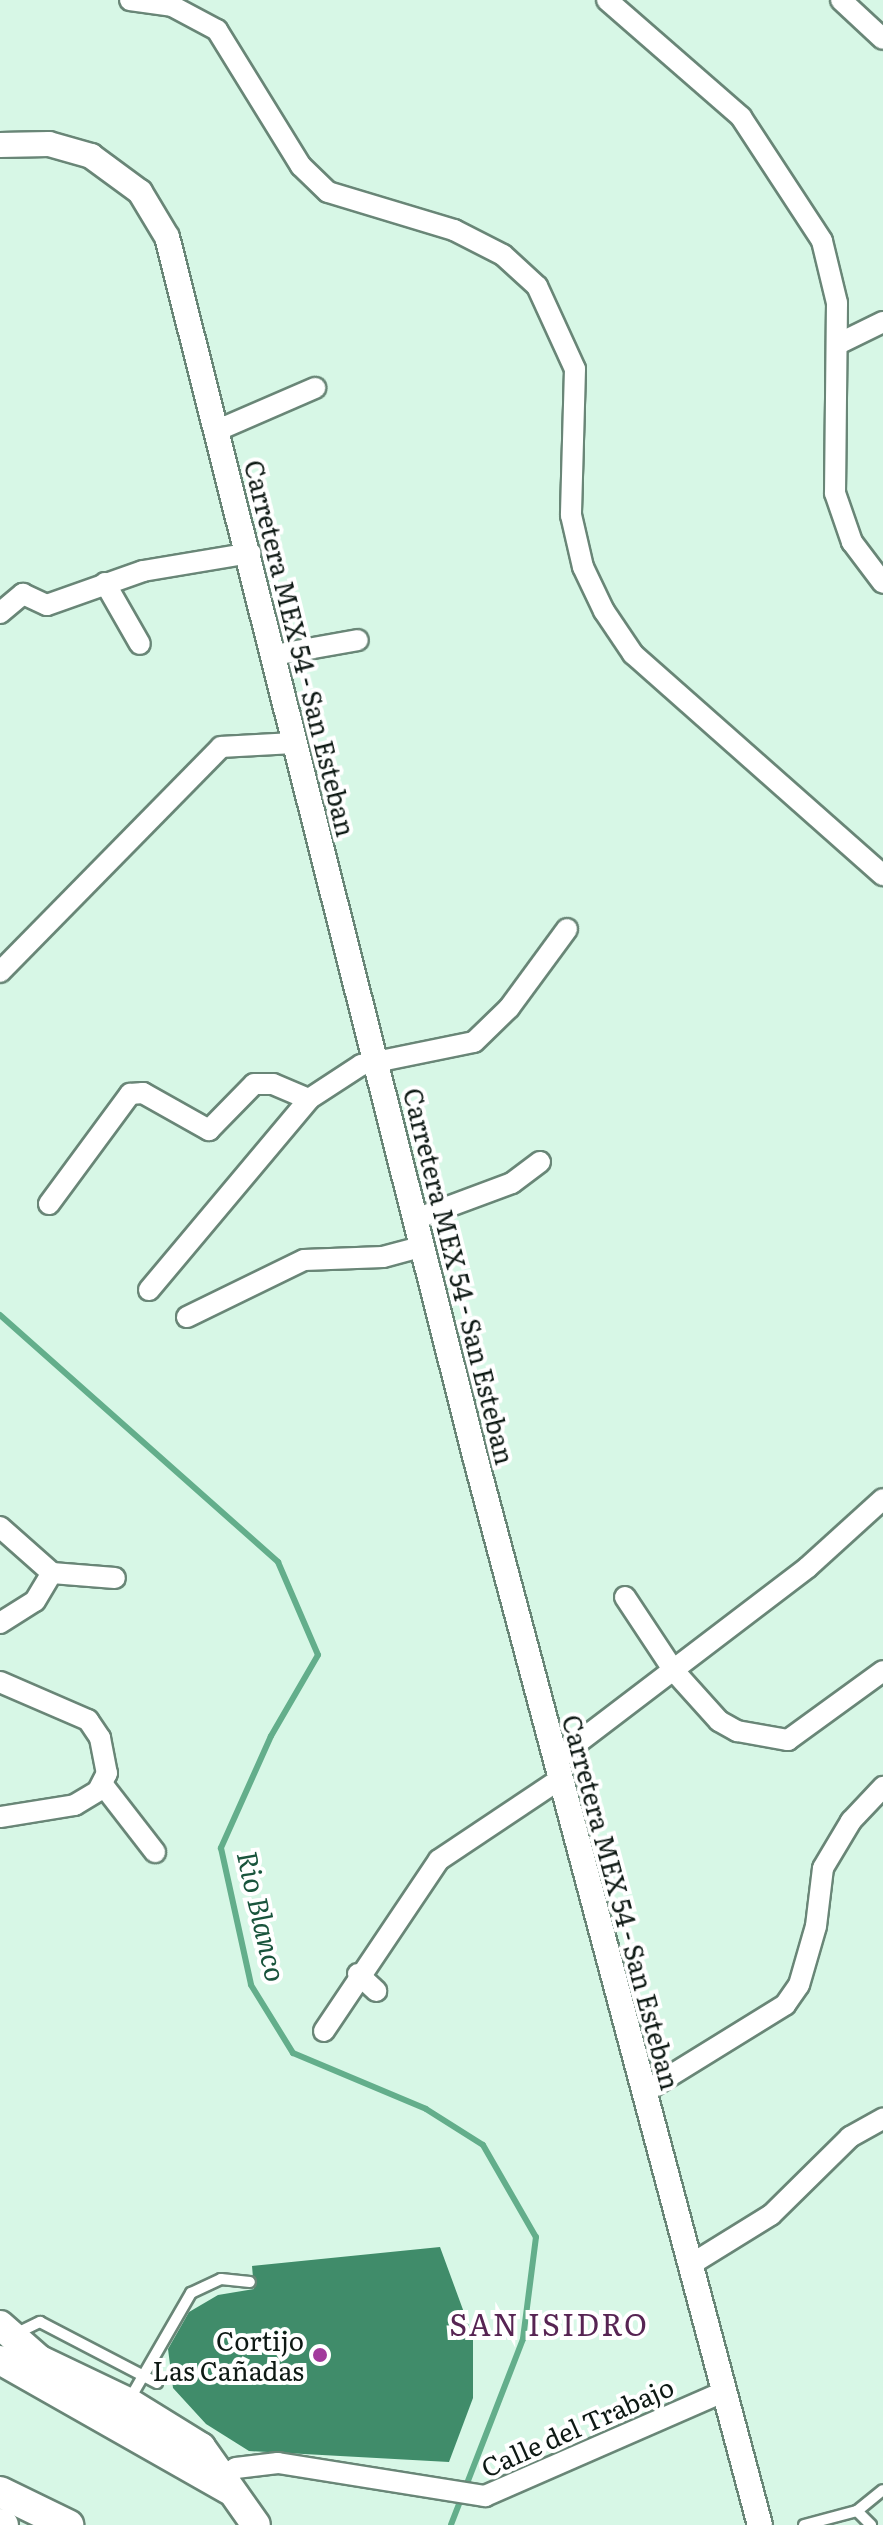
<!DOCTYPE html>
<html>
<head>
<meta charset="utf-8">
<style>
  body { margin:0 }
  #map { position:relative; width:883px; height:2525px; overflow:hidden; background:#d7f7e6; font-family:Literata,serif }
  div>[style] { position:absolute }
  .stream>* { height:6px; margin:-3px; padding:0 3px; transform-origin:3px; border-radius:3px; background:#63ae8b }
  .building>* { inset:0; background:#408c6a }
  .roads { filter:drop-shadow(2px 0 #698677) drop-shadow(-2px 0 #698677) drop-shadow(0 2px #698677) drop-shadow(0 -2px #698677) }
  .service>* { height:10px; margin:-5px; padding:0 5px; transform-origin:5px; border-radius:5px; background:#fff }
  .minor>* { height:20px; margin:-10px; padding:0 10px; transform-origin:10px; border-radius:10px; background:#fff }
  .tertiary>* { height:24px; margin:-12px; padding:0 12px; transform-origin:12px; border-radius:12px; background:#fff }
  .secondary>* { height:28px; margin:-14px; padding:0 14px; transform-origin:14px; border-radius:14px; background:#fff }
  .primary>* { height:30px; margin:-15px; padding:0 15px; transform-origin:15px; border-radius:15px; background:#fff }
  .dots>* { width:22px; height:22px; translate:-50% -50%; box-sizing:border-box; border:4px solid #fff; border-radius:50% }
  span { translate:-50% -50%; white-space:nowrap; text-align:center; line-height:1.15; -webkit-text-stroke:8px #fff; paint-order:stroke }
  .street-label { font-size:26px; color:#0e1914 }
  .poi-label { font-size:26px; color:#0e1914 }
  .right { translate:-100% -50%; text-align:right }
  .water-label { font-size:28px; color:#19543c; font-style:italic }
  .quarter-label { font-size:30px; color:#572453; letter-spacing:2px }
</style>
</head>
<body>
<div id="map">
  <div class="stream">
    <i style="left:0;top:1315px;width:372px;rotate:41.6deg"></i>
    <i style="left:278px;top:1562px;width:101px;rotate:66.7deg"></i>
    <i style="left:318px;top:1655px;width:94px;rotate:120.1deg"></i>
    <i style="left:271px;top:1736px;width:123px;rotate:114.1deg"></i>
    <i style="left:221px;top:1848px;width:140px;rotate:77.6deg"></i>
    <i style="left:251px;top:1985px;width:80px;rotate:58.3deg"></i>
    <i style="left:293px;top:2053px;width:144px;rotate:22.8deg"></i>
    <i style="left:426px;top:2109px;width:67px;rotate:32.3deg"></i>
    <i style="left:483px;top:2145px;width:106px;rotate:60.1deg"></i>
    <i style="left:536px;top:2237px;width:103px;rotate:97.3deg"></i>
    <i style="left:523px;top:2339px;width:199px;rotate:111.2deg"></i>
  </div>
  <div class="building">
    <i style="clip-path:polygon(440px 2247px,473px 2337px,473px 2398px,449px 2462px,249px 2451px,206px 2424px,173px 2388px,168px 2349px,189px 2312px,218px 2295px,254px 2289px,252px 2266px)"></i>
  </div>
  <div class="roads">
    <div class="service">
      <i style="left:15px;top:2334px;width:28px;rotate:-26deg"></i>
      <i style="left:40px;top:2322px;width:132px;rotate:27.5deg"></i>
      <i style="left:128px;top:2402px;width:126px;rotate:-60deg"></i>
      <i style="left:191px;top:2293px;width:33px;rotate:-25deg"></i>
      <i style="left:221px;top:2279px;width:29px;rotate:6deg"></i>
      <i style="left:857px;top:2511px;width:20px;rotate:45deg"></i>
      <i style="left:804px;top:2525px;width:55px;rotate:-14.8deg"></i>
      <i style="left:857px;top:2511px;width:33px;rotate:-39deg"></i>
    </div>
    <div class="minor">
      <i style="left:130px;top:0;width:42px;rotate:8.1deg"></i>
      <i style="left:172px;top:6px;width:51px;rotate:28.1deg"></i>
      <i style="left:217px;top:30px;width:160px;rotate:58.3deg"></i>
      <i style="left:301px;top:166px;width:37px;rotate:44deg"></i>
      <i style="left:328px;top:192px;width:132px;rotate:16.8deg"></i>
      <i style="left:454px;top:230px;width:55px;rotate:27deg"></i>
      <i style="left:503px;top:255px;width:46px;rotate:42.4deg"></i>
      <i style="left:537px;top:286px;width:91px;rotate:65.4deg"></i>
      <i style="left:575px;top:369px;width:146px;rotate:91.6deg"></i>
      <i style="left:571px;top:515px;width:53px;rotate:77deg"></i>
      <i style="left:583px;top:567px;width:49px;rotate:64.5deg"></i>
      <i style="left:604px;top:611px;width:52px;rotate:56deg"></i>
      <i style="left:633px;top:654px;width:334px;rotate:41.5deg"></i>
      <i style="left:607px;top:0;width:178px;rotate:41.1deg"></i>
      <i style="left:741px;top:117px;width:148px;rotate:56.8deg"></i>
      <i style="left:822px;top:241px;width:64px;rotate:76.4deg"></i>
      <i style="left:837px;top:303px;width:190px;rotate:90.6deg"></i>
      <i style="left:835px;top:493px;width:52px;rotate:70.9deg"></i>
      <i style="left:852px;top:542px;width:51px;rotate:52.9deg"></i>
      <i style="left:841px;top:0;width:57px;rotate:42.9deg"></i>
      <i style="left:838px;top:344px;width:50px;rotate:-26.1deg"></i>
      <i style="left:218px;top:430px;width:106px;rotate:-23.4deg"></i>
      <i style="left:105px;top:583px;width:70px;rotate:60.2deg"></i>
      <i style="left:0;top:613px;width:30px;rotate:-40deg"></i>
      <i style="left:23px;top:594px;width:26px;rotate:25deg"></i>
      <i style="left:47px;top:605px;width:102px;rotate:-19.5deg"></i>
      <i style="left:143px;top:571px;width:109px;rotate:-9.5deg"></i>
      <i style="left:274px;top:655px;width:85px;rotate:-10.1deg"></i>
      <i style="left:0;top:972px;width:315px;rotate:-45.5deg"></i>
      <i style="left:221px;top:747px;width:72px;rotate:-3.2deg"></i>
      <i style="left:49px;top:1204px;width:137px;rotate:-53.6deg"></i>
      <i style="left:130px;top:1094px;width:13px;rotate:-4deg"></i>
      <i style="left:143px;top:1093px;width:76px;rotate:29.3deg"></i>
      <i style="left:209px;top:1130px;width:64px;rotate:-45.6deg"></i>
      <i style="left:254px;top:1084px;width:19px"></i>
      <i style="left:273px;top:1084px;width:39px;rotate:23deg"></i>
      <i style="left:418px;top:1218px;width:100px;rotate:-20.4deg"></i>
      <i style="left:512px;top:1183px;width:35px;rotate:-37deg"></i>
      <i style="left:149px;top:1290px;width:249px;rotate:-50deg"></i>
      <i style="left:309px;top:1099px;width:62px;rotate:-33.2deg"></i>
      <i style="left:361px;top:1065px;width:115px;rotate:-11.5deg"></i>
      <i style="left:474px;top:1042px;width:49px;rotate:-44.2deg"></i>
      <i style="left:509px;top:1008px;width:98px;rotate:-53.7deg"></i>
      <i style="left:187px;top:1317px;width:130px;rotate:-26deg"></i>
      <i style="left:304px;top:1260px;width:79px;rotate:-2.2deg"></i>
      <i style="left:383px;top:1257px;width:42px;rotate:-15deg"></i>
      <i style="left:0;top:1527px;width:69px;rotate:41.5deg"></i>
      <i style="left:52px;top:1573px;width:63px;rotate:4.5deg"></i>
      <i style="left:625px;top:1597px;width:89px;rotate:56.5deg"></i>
      <i style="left:674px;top:1671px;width:67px;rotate:48deg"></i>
      <i style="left:719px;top:1721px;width:21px;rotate:29deg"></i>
      <i style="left:737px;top:1731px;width:52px;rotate:10deg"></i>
      <i style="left:788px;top:1740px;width:117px;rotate:-36deg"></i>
      <i style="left:0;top:1623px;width:41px;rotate:-32.2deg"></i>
      <i style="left:35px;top:1601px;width:33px;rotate:-59deg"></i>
      <i style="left:0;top:1682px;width:96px;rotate:23.4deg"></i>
      <i style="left:88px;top:1720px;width:22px;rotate:56deg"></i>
      <i style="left:100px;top:1738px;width:36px;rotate:79deg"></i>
      <i style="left:107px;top:1773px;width:20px;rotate:117deg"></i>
      <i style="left:98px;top:1791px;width:27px;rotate:149deg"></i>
      <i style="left:75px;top:1805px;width:76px;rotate:170.9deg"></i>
      <i style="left:555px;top:1760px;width:318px;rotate:-37.3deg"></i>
      <i style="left:808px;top:1567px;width:101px;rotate:-42.2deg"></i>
      <i style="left:103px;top:1785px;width:85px;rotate:52.2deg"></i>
      <i style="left:358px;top:1974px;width:25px;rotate:43deg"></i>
      <i style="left:324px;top:2031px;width:206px;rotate:-56.1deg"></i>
      <i style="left:439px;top:1860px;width:146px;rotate:-33.8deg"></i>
      <i style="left:644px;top:2092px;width:166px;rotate:-31.7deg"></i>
      <i style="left:785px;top:2005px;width:24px;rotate:-55deg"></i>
      <i style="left:799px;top:1985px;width:61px;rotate:-73.9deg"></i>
      <i style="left:816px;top:1926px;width:58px;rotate:-83.1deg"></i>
      <i style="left:823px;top:1868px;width:55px;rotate:-59.2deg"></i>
      <i style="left:851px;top:1821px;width:47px;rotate:-46.7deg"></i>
      <i style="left:690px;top:2265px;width:95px;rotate:-31.7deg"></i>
      <i style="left:771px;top:2215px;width:111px;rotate:-44.6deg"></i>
      <i style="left:850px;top:2137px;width:38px;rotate:-29deg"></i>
      <i style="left:216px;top:2482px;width:24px;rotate:-35deg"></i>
      <i style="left:236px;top:2468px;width:42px;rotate:-6.8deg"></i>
      <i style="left:278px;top:2463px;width:210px;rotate:9.1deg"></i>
      <i style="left:485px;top:2496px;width:262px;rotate:-23.6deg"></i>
    </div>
    <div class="tertiary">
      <i style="left:0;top:145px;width:49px;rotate:-1.2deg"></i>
      <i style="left:49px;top:144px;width:44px;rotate:15.9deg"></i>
      <i style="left:91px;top:156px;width:61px;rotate:36.3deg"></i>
      <i style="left:140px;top:192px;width:52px;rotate:59deg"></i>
      <i style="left:167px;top:237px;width:1266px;rotate:75.82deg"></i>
      <i style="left:477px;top:1464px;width:1098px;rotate:75.07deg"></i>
    </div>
    <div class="secondary">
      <i style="left:0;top:2325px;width:53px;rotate:41.2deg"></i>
      <i style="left:40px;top:2360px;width:98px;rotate:25.5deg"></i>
      <i style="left:128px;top:2402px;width:86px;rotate:31.7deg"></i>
      <i style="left:201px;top:2447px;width:95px;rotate:54.8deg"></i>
      <i style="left:0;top:2360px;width:263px;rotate:29.6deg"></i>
    </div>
    <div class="primary">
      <i style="left:0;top:2492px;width:76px;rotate:25.9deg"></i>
      <i style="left:0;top:2524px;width:3px;rotate:18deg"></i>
    </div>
  </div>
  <div class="dots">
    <i style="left:320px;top:2355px;background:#a33a9c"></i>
  </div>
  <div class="street-label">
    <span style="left:301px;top:648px;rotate:76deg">Carretera MEX 54 - San Esteban</span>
    <span style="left:460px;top:1276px;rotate:76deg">Carretera MEX 54 - San Esteban</span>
    <span style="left:622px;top:1902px;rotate:75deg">Carretera MEX 54 - San Esteban</span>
    <span style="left:577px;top:2426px;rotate:-24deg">Calle del Trabajo</span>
  </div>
  <div class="poi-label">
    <span class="right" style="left:304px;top:2355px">Cortijo<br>Las Cañadas</span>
  </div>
  <div class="water-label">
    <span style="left:263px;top:1916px;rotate:77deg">Rio Blanco</span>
  </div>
  <div class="quarter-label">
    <span style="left:549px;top:2323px">SAN ISIDRO</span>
  </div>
</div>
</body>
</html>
